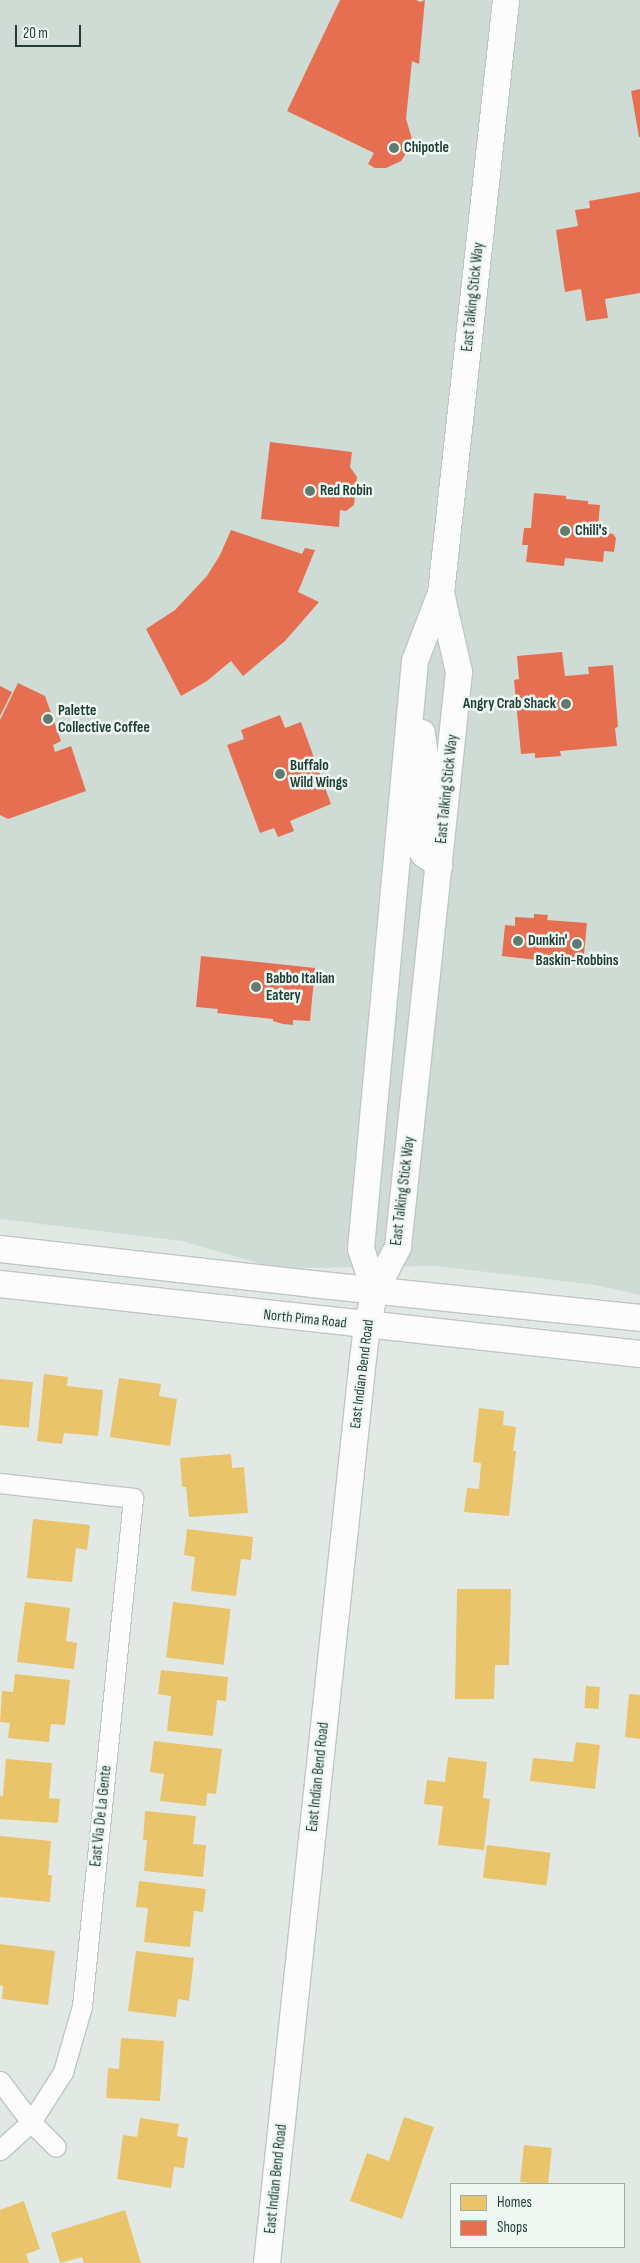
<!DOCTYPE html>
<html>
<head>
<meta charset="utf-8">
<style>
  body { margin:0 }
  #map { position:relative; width:640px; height:2263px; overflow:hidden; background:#e2e9e5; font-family:"Sofia Sans Condensed",sans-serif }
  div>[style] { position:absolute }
  .built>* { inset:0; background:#cfdbd5 }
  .homes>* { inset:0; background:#e9c46a; transform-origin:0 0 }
  .shops>* { inset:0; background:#e76f51 }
  .roads { filter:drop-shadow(1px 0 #bfc6c2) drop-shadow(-1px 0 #bfc6c2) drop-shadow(0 1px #bfc6c2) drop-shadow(0 -1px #bfc6c2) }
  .minor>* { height:19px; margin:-9.5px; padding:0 9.5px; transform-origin:9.5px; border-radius:9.5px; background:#fbfcfb }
  .secondary>* { height:26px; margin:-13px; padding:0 13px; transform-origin:13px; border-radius:13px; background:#fbfcfb }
  .dots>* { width:14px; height:14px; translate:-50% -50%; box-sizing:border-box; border:2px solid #f0f8f3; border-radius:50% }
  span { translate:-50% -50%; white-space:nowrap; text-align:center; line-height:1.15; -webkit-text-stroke:5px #f0f8f3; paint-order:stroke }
  .poi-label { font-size:15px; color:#1e3e33; font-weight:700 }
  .left { translate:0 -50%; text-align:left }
  .right { translate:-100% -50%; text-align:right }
  .street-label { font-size:15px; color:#1e3e33 }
  .legend { position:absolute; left:450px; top:2183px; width:175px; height:65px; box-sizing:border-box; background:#f0f8f3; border:1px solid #9caea6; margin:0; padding:6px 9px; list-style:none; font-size:15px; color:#1e3e33 }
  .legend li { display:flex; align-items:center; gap:10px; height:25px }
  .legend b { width:25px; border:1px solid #9caea6 }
  .scale { position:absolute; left:15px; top:25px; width:66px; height:22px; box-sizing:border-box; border:2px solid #1e3e33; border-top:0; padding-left:6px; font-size:15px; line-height:18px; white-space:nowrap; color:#1e3e33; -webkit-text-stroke:4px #f0f8f3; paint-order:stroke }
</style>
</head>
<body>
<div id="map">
  <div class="built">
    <i style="clip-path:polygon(0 0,640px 0,640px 1295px,595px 1285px,436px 1266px,304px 1268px,265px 1265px,182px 1241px,0 1219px)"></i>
  </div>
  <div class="homes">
    <i style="clip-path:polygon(44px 1374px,68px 1377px,67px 1386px,103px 1390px,98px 1436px,64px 1433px,62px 1444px,37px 1441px)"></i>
    <i style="clip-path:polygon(119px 1378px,161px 1384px,159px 1396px,177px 1399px,170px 1446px,110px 1437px)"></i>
    <i style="left:0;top:1379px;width:33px;height:46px;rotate:5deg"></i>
    <i style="clip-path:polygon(479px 1408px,504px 1411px,503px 1425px,516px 1427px,513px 1451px,516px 1451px,509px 1516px,464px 1512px,467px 1488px,479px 1489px,481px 1463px,473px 1462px)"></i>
    <i style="clip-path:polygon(231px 1454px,232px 1468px,244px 1467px,248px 1513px,189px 1517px,186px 1487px,182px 1487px,180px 1458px)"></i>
    <i style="clip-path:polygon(33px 1519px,90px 1525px,87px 1550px,76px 1548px,72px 1582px,27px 1578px)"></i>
    <i style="clip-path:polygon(187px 1529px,253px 1537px,251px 1560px,241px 1559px,236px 1596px,191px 1591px,195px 1557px,184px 1555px)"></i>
    <i style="clip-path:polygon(457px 1589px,511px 1589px,509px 1665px,495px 1665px,494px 1699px,455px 1699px)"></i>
    <i style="clip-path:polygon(25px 1602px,70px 1608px,66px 1641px,77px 1643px,74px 1669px,17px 1662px)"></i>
    <i style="left:173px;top:1602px;width:58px;height:56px;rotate:7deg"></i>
    <i style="clip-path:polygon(161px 1670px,228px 1677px,226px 1701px,217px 1700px,213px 1736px,167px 1731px,171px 1696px,158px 1694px)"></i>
    <i style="clip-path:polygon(15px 1674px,70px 1680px,65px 1725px,51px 1724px,49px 1742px,8px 1738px,10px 1723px,0 1722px,2px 1691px,13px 1692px)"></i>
    <i style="left:586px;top:1686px;width:14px;height:22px;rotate:4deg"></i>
    <i style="clip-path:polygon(629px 1694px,640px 1695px,640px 1739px,625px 1737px)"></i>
    <i style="clip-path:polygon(154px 1741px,222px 1749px,216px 1794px,207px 1793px,206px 1806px,160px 1801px,164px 1774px,150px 1772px)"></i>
    <i style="clip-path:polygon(576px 1742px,600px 1745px,595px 1789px,530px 1781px,533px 1758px,573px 1762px)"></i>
    <i style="clip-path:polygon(448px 1757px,487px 1762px,483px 1798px,490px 1799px,484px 1850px,438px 1845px,443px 1806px,424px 1804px,427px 1780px,445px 1782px)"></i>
    <i style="clip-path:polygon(6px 1759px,52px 1763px,49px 1798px,60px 1799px,58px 1823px,0 1819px,0 1796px,3px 1796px)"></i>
    <i style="clip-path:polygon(145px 1811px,196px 1816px,193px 1844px,206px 1845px,203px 1877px,144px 1871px,147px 1840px,143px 1840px)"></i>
    <i style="clip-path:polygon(0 1836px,51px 1841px,48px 1875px,52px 1875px,50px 1902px,0 1897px)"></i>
    <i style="left:487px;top:1845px;width:64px;height:33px;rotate:7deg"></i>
    <i style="clip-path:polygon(139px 1881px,206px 1889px,203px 1912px,194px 1911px,190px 1947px,144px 1942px,148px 1908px,136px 1907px)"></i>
    <i style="clip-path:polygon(0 1944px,55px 1951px,48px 2005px,2px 1999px,3px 1986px,0 1985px)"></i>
    <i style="clip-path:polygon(136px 1951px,194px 1958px,189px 2001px,178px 1999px,176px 2017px,128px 2011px)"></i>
    <i style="clip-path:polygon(121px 2038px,164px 2041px,160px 2101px,106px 2098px,108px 2068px,119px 2069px)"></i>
    <i style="clip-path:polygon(404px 2117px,434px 2127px,402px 2219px,350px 2201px,367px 2153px,389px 2161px)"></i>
    <i style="clip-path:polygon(140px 2118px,179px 2124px,177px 2136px,188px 2138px,184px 2168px,174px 2167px,171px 2188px,117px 2179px,123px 2135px,137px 2137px)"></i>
    <i style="left:524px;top:2145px;width:28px;height:37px;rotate:6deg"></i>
    <i style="clip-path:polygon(24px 2201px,40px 2249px,26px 2254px,29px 2263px,0 2263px,0 2210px)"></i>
    <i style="clip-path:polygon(125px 2210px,141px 2263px,84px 2263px,82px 2257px,60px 2263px,51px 2233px)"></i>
  </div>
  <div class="shops">
    <i style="clip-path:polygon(340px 0,416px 0,420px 2px,425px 0,419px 64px,412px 61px,406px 119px,412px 139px,409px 149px,401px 161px,386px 168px,375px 168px,368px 164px,374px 153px,287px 111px)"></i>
    <i style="clip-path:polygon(640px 89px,640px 137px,639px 137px,631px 91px)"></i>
    <i style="clip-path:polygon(640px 192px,640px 293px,605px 299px,608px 318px,586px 321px,581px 289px,565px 292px,556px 230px,578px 226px,575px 210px,590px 208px,589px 201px)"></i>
    <i style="clip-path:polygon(270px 442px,352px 452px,350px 467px,357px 477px,354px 505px,346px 511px,340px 510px,339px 527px,261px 519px)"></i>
    <i style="clip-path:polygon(534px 493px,566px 496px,566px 499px,588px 501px,588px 504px,600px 505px,598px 528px,607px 529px,607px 533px,613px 534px,616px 538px,614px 552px,604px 551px,603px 562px,565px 558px,564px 566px,526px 562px,528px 545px,522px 545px,524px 528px,531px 528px)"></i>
    <i style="clip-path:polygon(231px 530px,302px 554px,305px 548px,315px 550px,298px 592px,319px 602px,285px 641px,243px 676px,231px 661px,207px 681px,181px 696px,146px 629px,175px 610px,207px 576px,220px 555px)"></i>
    <i style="clip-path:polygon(562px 652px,565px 676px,589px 674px,588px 667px,613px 665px,618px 727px,615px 728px,617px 746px,560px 751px,561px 756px,535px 758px,535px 753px,521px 754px,514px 680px,519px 679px,517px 656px)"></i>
    <i style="clip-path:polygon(18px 683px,45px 696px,61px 741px,53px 745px,55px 752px,71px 746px,86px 791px,8px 819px,0 815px,0 720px)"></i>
    <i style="clip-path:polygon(0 686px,12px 692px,0 716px)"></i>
    <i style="clip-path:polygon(280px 715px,285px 728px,301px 722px,331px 804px,290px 821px,294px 831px,278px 837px,274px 828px,260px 833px,227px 745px,244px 739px,241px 730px)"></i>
    <i style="clip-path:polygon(534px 914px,548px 915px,547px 920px,587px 923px,583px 965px,502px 956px,505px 925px,515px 926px,515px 917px,534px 918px)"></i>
    <i style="clip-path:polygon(201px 956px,315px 968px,310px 1021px,293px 1020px,293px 1025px,283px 1024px,273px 1021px,273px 1019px,217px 1013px,218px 1009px,196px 1007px)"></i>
  </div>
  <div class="roads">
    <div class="minor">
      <i style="left:0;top:1483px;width:134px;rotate:6.4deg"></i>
      <i style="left:133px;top:1498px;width:511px;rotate:95.73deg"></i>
      <i style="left:82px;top:2006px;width:69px;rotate:106.1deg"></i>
      <i style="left:63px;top:2072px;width:59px;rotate:122.6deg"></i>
      <i style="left:31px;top:2122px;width:42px;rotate:137.9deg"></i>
      <i style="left:0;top:2081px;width:51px;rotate:52.9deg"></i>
      <i style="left:31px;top:2122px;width:35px;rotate:45deg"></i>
    </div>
    <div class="secondary">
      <i style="left:422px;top:733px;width:25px;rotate:83deg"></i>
      <i style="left:425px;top:758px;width:86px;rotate:94.7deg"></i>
      <i style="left:418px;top:844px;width:12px;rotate:59deg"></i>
      <i style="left:424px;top:854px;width:19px;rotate:36deg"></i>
      <i style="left:0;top:1249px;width:314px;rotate:6.4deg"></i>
      <i style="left:312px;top:1284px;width:330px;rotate:5.9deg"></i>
      <i style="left:0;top:1284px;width:644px;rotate:6.24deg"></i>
      <i style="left:375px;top:1291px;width:44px;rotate:-108.4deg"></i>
      <i style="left:361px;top:1249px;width:590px;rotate:-84.75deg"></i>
      <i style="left:415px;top:661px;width:73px;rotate:-69.1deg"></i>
      <i style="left:441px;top:593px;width:597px;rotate:-83.74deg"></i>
      <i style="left:267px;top:2263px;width:900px;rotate:-83.94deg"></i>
      <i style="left:362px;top:1368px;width:42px;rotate:-83.2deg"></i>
      <i style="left:367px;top:1326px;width:36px;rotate:-77deg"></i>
      <i style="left:375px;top:1291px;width:50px;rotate:-62.4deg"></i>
      <i style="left:398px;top:1247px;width:578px;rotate:-83.94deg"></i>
      <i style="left:459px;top:672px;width:81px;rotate:-102.8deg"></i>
    </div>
  </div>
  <div class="dots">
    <i style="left:394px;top:148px;background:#637a71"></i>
    <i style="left:310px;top:491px;background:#637a71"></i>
    <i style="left:565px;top:531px;background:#637a71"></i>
    <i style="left:566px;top:704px;background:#637a71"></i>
    <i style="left:48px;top:719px;background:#637a71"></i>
    <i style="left:280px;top:774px;background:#637a71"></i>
    <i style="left:518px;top:941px;background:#637a71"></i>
    <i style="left:577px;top:944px;background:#637a71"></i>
    <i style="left:256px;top:987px;background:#637a71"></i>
  </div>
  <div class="poi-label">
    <span class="left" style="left:404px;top:148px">Chipotle</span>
    <span class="left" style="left:320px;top:491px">Red Robin</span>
    <span class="left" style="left:575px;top:531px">Chili's</span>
    <span class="right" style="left:556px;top:704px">Angry Crab Shack</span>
    <span class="left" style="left:58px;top:719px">Palette<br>Collective Coffee</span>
    <span class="left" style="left:290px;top:774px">Buffalo<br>Wild Wings</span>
    <span class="left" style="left:528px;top:941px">Dunkin'</span>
    <span style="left:577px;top:961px">Baskin-Robbins</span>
    <span class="left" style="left:266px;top:987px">Babbo Italian<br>Eatery</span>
  </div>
  <div class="street-label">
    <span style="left:473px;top:297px;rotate:-84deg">East Talking Stick Way</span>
    <span style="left:447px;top:789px;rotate:-84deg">East Talking Stick Way</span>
    <span style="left:403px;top:1191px;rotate:-83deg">East Talking Stick Way</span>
    <span style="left:305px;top:1319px;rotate:6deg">North Pima Road</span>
    <span style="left:362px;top:1374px;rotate:-83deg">East Indian Bend Road</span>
    <span style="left:318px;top:1777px;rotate:-84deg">East Indian Bend Road</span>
    <span style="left:101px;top:1816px;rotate:-84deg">East Via De La Gente</span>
    <span style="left:276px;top:2179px;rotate:-84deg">East Indian Bend Road</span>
  </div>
  <ul class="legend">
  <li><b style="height:14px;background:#e9c46a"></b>Homes</li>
  <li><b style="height:14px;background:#e76f51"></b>Shops</li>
  </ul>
  <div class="scale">20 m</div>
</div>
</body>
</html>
